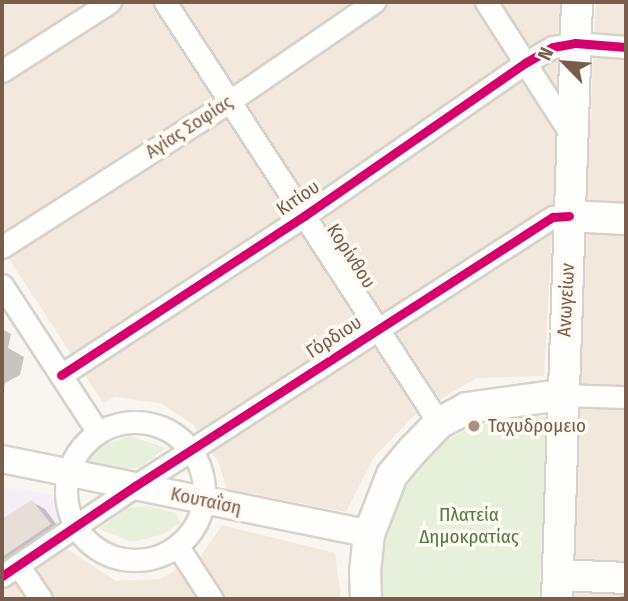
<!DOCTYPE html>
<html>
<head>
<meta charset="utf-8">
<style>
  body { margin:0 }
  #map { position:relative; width:628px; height:601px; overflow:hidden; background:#f9f5f0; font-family:"Fira Sans Condensed",sans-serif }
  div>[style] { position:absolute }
  .residential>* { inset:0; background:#f2e8de }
  .education>* { inset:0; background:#f6eef6 }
  .green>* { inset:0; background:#e7f0db }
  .shadow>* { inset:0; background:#0003 }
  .building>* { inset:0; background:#e6ded7 }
  .roads { filter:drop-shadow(2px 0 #d7d1cb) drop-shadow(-2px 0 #d7d1cb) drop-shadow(0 2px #d7d1cb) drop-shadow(0 -2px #d7d1cb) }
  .minor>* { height:21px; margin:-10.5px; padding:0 10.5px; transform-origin:10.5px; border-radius:10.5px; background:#fefefd }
  .minor>.ring { margin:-10.5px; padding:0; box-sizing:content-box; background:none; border:21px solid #fefefd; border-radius:50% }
  .tertiary>* { height:26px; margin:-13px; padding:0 13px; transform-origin:13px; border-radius:13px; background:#fefefd }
  .secondary>* { height:30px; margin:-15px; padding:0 15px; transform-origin:15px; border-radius:15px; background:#fefefd }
  .cycleway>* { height:9px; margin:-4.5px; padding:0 4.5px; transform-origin:4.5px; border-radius:4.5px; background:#d6006c }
  .dots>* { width:19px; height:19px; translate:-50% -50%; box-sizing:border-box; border:4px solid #fffaf3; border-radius:50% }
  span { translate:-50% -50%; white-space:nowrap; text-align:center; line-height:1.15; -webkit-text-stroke:7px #fffaf3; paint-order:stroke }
  .street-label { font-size:19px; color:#7a5c4d }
  .poi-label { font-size:19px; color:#7a5c4d }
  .left { translate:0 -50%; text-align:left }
  .park-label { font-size:19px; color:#537a41 }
  .frame { position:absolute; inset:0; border:4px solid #7a5c4d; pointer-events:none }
  .north { position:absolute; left:530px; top:28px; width:70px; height:70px; -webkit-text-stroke:5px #fffaf3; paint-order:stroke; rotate:295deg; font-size:19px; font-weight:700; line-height:28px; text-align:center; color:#7a5c4d }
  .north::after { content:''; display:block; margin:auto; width:24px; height:32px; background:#7a5c4d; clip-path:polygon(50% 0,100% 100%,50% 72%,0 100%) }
</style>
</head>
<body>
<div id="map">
  <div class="residential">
    <i style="clip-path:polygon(2px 2px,565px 2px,544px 376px,476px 378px,415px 415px,374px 457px,346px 512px,227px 489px,218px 461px,193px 424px,160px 403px,115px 397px,103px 403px,2px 248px)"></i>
    <i style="clip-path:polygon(596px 2px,626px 2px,626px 208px,586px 206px)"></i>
    <i style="clip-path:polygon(585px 226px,626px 228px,626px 599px,568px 599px)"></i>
    <i style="clip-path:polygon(222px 525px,335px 553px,341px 599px,2px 599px,2px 591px,67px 549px,116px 581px,160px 579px,200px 557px)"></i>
  </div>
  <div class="education">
    <i style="clip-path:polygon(2px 487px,56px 495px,64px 529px,2px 571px)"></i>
  </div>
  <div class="green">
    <i style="clip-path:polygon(498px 413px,548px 417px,539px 599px,383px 599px,377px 561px,396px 500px,440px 444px)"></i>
    <i style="clip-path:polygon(130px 436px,166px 448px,139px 468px,121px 469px,86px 460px,100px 446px)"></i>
    <i style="clip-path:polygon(147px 506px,176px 513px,180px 523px,164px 534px,132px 542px,99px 529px,127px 508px)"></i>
  </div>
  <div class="shadow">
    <i style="clip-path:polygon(2px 329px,11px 334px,8px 348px,24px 357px,20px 375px,5px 383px,2px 402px)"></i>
    <i style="clip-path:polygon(32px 502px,45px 509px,62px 532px,2px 572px,2px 522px)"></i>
    <i style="clip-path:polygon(626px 595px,626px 599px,619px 599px,619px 597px)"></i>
  </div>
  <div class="building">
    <i style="clip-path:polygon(32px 500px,51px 524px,2px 557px,2px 519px)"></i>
  </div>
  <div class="roads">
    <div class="minor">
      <i style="left:165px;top:2px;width:502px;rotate:56.94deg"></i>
      <i style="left:486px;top:2px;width:159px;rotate:57.3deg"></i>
      <i style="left:2px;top:71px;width:128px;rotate:-32.6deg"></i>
      <i style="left:2px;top:247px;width:271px;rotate:-32.6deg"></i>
      <i style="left:230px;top:101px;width:175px;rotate:-34.5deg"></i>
      <i style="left:2px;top:285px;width:176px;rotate:56.9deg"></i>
      <i style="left:61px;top:375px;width:290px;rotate:-33.2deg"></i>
      <i style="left:304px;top:216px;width:269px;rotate:-34.7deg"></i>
      <i style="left:525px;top:63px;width:32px;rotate:-30deg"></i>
      <i style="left:553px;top:47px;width:22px;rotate:-10deg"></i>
      <i style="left:575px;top:43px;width:51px;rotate:4.5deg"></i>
      <i style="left:561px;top:395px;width:65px;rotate:1.8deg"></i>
      <i class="ring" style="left:66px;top:422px;width:117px;height:117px"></i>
      <i style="left:178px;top:547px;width:62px;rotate:56.8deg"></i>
      <i style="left:18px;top:565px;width:41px;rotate:55.9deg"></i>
      <i style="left:2px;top:576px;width:161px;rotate:-34.1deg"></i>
      <i style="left:135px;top:486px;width:497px;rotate:-32.8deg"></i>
      <i style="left:553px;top:217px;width:16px;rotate:-4deg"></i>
    </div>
    <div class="tertiary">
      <i style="left:2px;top:459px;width:375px;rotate:11.5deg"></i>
    </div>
    <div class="secondary">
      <i style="left:569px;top:216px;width:57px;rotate:3deg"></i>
      <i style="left:558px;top:575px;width:68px;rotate:2.5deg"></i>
      <i style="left:366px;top:599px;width:27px;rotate:-92deg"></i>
      <i style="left:365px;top:572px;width:38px;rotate:-84deg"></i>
      <i style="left:369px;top:534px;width:63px;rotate:-68.7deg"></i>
      <i style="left:392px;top:475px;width:33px;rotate:-50deg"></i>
      <i style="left:413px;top:450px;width:37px;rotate:-46deg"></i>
      <i style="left:439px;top:423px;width:32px;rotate:-28deg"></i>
      <i style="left:467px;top:408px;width:95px;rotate:-7.9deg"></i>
      <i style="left:557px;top:599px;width:597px;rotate:-88.08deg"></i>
    </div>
  </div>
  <div class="cycleway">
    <i style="left:61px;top:375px;width:290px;rotate:-33.2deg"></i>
    <i style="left:304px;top:216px;width:269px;rotate:-34.7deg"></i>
    <i style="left:525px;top:63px;width:32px;rotate:-30deg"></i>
    <i style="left:553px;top:47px;width:22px;rotate:-10deg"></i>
    <i style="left:575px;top:43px;width:51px;rotate:4.5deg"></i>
    <i style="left:2px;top:576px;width:161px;rotate:-34.1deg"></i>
    <i style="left:135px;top:486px;width:497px;rotate:-32.8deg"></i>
    <i style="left:553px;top:217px;width:16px;rotate:-4deg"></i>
  </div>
  <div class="dots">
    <i style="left:474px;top:426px;background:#a69286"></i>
  </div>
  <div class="street-label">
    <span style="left:189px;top:127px;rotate:-33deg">Αγίας Σοφίας</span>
    <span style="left:298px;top:198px;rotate:-34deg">Κιτίου</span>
    <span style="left:351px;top:256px;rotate:57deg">Κορίνθου</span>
    <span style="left:566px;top:300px;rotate:-87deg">Ανωγείων</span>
    <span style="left:334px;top:337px;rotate:-33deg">Γόρδιου</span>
    <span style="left:206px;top:501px;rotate:12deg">Κουταΐση</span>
  </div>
  <div class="poi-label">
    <span class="left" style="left:488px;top:426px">Ταχυδρομειο</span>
  </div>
  <div class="park-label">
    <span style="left:469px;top:526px">Πλατεία<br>Δημοκρατίας</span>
  </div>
  <div class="frame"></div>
  <div class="north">N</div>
</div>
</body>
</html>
